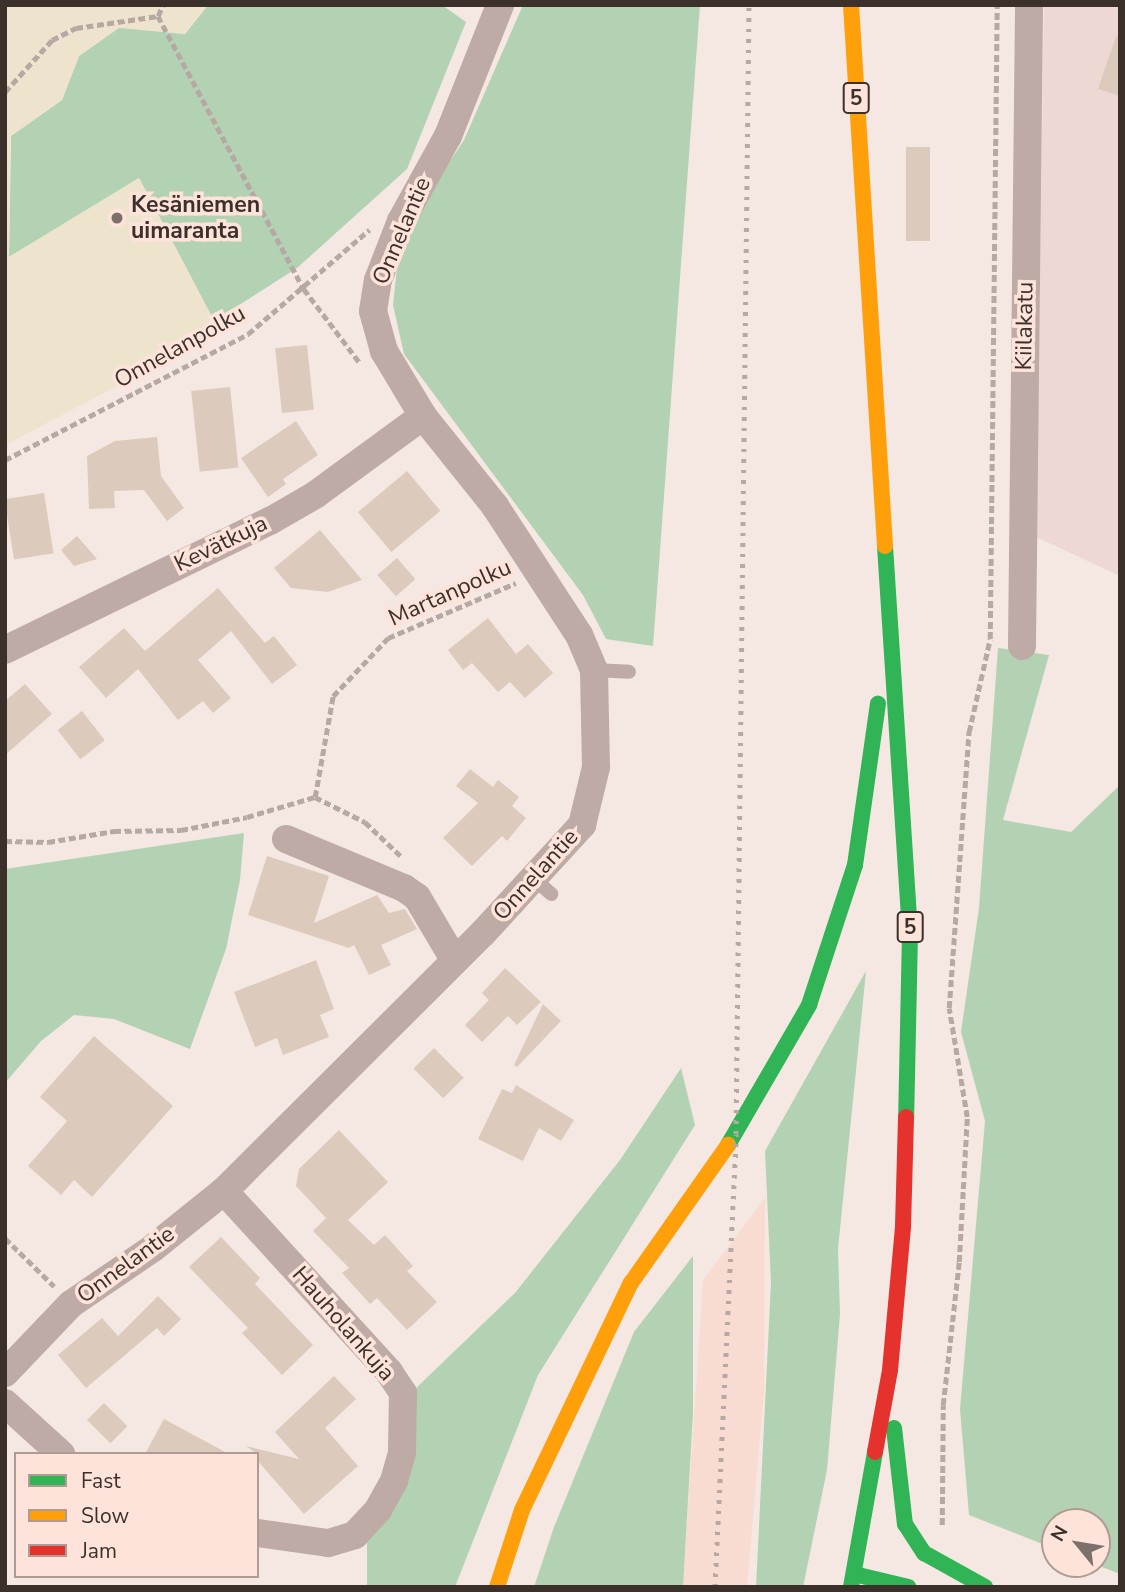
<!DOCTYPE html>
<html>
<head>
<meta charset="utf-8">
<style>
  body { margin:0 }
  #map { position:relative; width:1125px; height:1592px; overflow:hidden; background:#f5e7e2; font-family:"Nunito Sans",sans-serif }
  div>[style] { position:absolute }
  .built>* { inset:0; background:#f8dcd2 }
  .industrial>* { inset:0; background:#edd8d3 }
  .forest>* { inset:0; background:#b2d2b3 }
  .sand>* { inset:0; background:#eee3cd }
  .building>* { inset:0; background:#dccbbc; transform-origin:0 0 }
  .path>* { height:4.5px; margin-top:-2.25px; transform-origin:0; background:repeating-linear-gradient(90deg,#b7a8a3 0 7px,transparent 0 10.5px) }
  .lane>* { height:14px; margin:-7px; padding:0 7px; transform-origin:7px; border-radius:7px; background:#beaba5 }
  .street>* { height:28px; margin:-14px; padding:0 14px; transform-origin:14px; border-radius:14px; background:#beaba5 }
  .fast>* { height:16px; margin:-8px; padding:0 8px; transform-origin:8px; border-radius:8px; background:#30b455 }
  .slow>* { height:16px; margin:-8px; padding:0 8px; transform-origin:8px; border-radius:8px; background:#ff9f0a }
  .jam>* { height:16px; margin:-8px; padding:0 8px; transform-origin:8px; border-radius:8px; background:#e5322d }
  .rail>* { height:5px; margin-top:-2.5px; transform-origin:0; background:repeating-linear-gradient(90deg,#b6a8a4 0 3.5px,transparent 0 10.5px) }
  .dots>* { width:19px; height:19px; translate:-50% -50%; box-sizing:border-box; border:4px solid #fde3da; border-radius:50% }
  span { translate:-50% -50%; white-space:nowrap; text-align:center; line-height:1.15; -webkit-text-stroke:7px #fde3da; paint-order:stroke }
  .shield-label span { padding:2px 5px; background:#fde3da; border:2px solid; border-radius:5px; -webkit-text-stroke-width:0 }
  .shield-label { font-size:21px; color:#3c302b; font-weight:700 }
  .poi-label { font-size:23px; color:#3c302b; font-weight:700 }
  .left { translate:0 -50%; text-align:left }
  .street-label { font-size:23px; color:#3c302b }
  .frame { position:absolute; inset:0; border:7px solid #3c302b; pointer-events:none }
  .legend { position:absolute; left:14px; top:1452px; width:245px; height:126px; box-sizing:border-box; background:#fde3da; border:2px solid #b09b94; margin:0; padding:9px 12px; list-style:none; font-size:21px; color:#3c302b }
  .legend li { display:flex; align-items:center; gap:14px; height:35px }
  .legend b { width:35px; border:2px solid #b09b94 }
  .north { position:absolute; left:1041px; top:1508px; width:70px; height:70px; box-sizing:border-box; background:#fde3da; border:2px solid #b09b94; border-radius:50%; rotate:300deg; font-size:19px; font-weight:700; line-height:28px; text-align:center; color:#3c302b }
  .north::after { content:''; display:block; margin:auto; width:24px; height:32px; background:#7d706b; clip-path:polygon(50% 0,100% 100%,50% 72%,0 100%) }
</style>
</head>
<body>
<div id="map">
  <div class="built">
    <i style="clip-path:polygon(765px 1198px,764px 1392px,747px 1587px,683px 1587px,703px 1280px)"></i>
  </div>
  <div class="industrial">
    <i style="clip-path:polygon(1044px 5px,1120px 5px,1120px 576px,1036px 537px)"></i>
  </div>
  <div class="forest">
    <i style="clip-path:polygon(208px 5px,442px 5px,466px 22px,407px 169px,297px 268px,214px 321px,139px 178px,9px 257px,11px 136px,62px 100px,79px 56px,119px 27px,185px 34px)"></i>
    <i style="clip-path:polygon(523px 5px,700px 5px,653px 646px,606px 639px,583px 595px,404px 354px,393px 305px,397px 267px,424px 200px,464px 140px)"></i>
    <i style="clip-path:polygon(998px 648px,1049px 655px,1003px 820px,1071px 832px,1120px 785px,1120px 1574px,1094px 1564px,1097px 1522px,1055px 1522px,1055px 1549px,969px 1515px,960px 1409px,985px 1121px,961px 1032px,979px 908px)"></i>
    <i style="clip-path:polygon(244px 833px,240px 880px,226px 949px,190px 1049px,114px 1019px,74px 1015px,41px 1041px,5px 1083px,5px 869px)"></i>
    <i style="clip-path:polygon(866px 971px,838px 1249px,840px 1314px,827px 1470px,803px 1587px,756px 1587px,771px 1283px,765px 1151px)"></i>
    <i style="clip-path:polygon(681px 1068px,695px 1125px,538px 1375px,455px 1587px,367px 1587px,367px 1541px,413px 1391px,515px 1293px,620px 1160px)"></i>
    <i style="clip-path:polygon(693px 1256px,693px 1413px,683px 1587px,534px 1587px,554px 1527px,634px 1332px)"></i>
  </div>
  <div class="sand">
    <i style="clip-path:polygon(5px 5px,208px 5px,185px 34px,119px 28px,79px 56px,62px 100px,11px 136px,9px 257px,139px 178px,220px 332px,5px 445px)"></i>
  </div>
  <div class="building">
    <i style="clip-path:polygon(1116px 36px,1120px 37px,1120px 96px,1098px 89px)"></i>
    <i style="left:906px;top:147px;width:24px;height:94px"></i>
    <i style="left:307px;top:345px;width:65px;height:32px;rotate:84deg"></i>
    <i style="left:230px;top:387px;width:81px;height:39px;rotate:84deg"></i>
    <i style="clip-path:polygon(296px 421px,318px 455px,283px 479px,286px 484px,268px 497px,241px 458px)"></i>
    <i style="clip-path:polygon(157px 437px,161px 476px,184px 508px,167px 521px,144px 490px,114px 491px,115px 508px,89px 509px,87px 456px,115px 441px)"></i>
    <i style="left:407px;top:471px;width:52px;height:64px;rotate:50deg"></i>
    <i style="left:44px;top:493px;width:61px;height:40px;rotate:81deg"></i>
    <i style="clip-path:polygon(320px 530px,362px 580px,328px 592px,291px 588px,274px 568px)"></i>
    <i style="clip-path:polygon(77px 536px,97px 559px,74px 566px,61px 550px)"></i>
    <i style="left:397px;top:558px;width:28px;height:26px;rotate:49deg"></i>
    <i style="clip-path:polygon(218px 588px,265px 643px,274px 636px,297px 665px,272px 684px,231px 631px,198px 660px,231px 698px,213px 713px,203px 701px,178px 720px,138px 669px,106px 698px,79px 667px,124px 628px,145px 651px)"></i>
    <i style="clip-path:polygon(488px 618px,516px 654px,528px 644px,553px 673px,525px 698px,510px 682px,498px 692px,472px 663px,463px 670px,448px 650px)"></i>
    <i style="clip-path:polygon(25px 684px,52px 714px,5px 755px,5px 701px)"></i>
    <i style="left:82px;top:711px;width:37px;height:31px;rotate:52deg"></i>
    <i style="clip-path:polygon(470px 769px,493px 787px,498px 780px,519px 797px,512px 806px,526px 818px,507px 841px,502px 836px,472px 866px,443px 838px,478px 803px,456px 786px)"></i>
    <i style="clip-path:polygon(267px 856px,329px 876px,314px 923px,377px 895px,389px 913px,405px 909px,417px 929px,381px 945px,391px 965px,369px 975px,354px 945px,349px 948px,248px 915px)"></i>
    <i style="clip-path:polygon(316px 960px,334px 1009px,320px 1015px,329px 1037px,283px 1055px,277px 1038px,255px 1047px,234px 992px)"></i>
    <i style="clip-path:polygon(505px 968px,541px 1002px,517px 1025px,508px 1016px,482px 1042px,465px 1025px,489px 1000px,482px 993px)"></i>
    <i style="clip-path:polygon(543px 1004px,561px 1021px,517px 1067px,514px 1065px)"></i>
    <i style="clip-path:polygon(94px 1036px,173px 1106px,92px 1197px,74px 1180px,61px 1195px,28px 1166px,67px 1121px,40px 1097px)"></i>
    <i style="left:434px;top:1048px;width:42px;height:29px;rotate:45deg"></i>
    <i style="clip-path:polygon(516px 1085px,574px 1120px,561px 1141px,539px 1128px,523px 1161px,478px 1139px,502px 1089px,512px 1093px)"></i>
    <i style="clip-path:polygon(339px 1130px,388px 1182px,348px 1220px,374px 1245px,385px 1235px,413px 1266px,407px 1271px,437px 1302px,407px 1330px,377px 1298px,370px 1304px,342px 1273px,349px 1268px,313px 1231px,326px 1218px,296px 1186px,299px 1169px)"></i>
    <i style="clip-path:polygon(221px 1237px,260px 1278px,255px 1284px,313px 1345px,282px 1375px,242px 1333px,248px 1328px,189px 1267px)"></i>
    <i style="clip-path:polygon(158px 1296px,181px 1319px,164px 1336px,157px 1328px,86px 1388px,58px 1355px,102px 1318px,118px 1336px)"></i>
    <i style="clip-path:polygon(334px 1376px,356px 1399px,325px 1428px,358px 1466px,304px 1514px,257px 1460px,257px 1454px,246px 1446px,299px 1459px,275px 1432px)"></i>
    <i style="left:104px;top:1403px;width:33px;height:24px;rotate:45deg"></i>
    <i style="clip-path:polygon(164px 1419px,229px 1454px,145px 1454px)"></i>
  </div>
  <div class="path">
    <i style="left:158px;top:16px;width:310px;rotate:61.9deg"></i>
    <i style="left:304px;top:289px;width:93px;rotate:52.9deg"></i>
    <i style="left:5px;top:92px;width:70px;rotate:-47.9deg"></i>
    <i style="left:52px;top:40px;width:27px;rotate:-27deg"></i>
    <i style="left:76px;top:28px;width:83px;rotate:-8.3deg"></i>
    <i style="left:158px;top:16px;width:12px;rotate:-66deg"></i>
    <i style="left:5px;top:460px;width:274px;rotate:-27.4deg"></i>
    <i style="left:248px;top:334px;width:160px;rotate:-40.7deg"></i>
    <i style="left:315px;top:797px;width:103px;rotate:-79.9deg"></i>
    <i style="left:333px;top:696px;width:80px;rotate:-46.5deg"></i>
    <i style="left:388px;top:638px;width:139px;rotate:-23.3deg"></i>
    <i style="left:315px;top:797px;width:56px;rotate:26.6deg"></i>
    <i style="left:365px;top:822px;width:52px;rotate:43.5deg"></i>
    <i style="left:5px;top:841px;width:43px;rotate:1.3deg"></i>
    <i style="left:48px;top:842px;width:67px;rotate:-9.5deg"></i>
    <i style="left:114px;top:831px;width:67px;rotate:-0.9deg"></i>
    <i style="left:181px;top:830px;width:67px;rotate:-11.1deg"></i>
    <i style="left:247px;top:817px;width:71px;rotate:-16.4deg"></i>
    <i style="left:5px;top:1238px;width:69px;rotate:44.4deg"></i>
    <i style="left:942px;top:1525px;width:120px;rotate:-89.5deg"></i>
    <i style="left:943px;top:1405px;width:144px;rotate:-83.6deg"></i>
    <i style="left:959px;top:1262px;width:145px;rotate:-86.8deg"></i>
    <i style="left:967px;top:1117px;width:110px;rotate:-99.4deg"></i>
    <i style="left:949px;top:1008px;width:277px;rotate:-85.9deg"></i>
    <i style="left:969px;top:732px;width:95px;rotate:-77.3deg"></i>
    <i style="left:990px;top:639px;width:634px;rotate:-89.37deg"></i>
  </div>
  <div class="lane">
    <i style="left:594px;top:670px;width:35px;rotate:3deg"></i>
    <i style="left:534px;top:879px;width:23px;rotate:41deg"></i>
  </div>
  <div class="street">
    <i style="left:1022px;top:646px;width:641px;rotate:-89.37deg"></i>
    <i style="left:5px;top:650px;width:295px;rotate:-26deg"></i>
    <i style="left:270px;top:521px;width:52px;rotate:-30deg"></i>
    <i style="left:315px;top:495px;width:134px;rotate:-36.2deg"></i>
    <i style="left:286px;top:839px;width:128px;rotate:22.6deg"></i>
    <i style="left:404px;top:888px;width:16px;rotate:35deg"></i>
    <i style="left:417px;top:897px;width:74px;rotate:59.3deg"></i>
    <i style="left:224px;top:1191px;width:245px;rotate:47.6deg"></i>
    <i style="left:389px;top:1372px;width:25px;rotate:56deg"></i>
    <i style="left:403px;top:1393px;width:60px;rotate:91deg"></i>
    <i style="left:402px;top:1453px;width:29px;rotate:106deg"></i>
    <i style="left:394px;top:1481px;width:33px;rotate:119deg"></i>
    <i style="left:378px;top:1510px;width:34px;rotate:133deg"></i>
    <i style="left:355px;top:1535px;width:28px;rotate:163deg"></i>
    <i style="left:328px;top:1543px;width:72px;rotate:-172deg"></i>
    <i style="left:5px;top:1373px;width:95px;rotate:-46.3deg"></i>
    <i style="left:71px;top:1304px;width:99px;rotate:-34.3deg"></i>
    <i style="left:153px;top:1248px;width:91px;rotate:-38.8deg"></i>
    <i style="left:224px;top:1191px;width:366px;rotate:-44.9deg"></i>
    <i style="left:483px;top:933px;width:147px;rotate:-47.5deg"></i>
    <i style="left:582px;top:825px;width:60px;rotate:-76.4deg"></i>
    <i style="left:596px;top:767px;width:97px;rotate:-91.2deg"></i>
    <i style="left:594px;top:670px;width:38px;rotate:-113deg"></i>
    <i style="left:579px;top:635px;width:154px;rotate:-123.1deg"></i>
    <i style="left:495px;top:506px;width:115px;rotate:-128.7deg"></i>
    <i style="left:423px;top:416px;width:76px;rotate:-121deg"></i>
    <i style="left:384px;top:351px;width:41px;rotate:-105.4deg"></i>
    <i style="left:373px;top:311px;width:31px;rotate:-81deg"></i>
    <i style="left:378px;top:280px;width:63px;rotate:-68.7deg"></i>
    <i style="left:401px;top:221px;width:97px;rotate:-61.1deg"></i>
    <i style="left:448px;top:136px;width:141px;rotate:-68.3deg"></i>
    <i style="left:5px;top:1403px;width:76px;rotate:42.3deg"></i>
  </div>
  <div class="fast">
    <i style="left:885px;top:546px;width:388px;rotate:86.3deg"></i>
    <i style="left:910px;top:933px;width:184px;rotate:91.2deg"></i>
    <i style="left:728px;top:1145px;width:162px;rotate:-59.9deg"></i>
    <i style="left:809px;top:1005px;width:147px;rotate:-71.8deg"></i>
    <i style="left:855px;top:865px;width:163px;rotate:-81.9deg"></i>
    <i style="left:894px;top:1428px;width:97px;rotate:83.5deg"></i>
    <i style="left:905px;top:1524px;width:35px;rotate:57deg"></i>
    <i style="left:924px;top:1553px;width:70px;rotate:29.1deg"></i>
    <i style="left:854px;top:1574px;width:56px;rotate:13.5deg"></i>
    <i style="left:851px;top:1587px;width:137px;rotate:-79.9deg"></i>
  </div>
  <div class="slow">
    <i style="left:851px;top:5px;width:542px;rotate:86.4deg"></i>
    <i style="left:497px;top:1587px;width:81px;rotate:-72deg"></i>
    <i style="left:522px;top:1510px;width:252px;rotate:-64.4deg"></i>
    <i style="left:631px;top:1283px;width:169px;rotate:-54.9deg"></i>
  </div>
  <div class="jam">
    <i style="left:875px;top:1452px;width:83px;rotate:-79.6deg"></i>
    <i style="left:890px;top:1370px;width:145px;rotate:-84.8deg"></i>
    <i style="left:903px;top:1226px;width:109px;rotate:-88.4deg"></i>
  </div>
  <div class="rail">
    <i style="left:715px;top:1587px;width:453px;rotate:-87.3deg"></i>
    <i style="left:736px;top:1134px;width:1129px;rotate:-89.34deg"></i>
  </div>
  <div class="dots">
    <i style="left:117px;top:218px;background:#7d706b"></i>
  </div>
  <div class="shield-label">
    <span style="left:856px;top:98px">5</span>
    <span style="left:910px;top:927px">5</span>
  </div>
  <div class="poi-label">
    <span class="left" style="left:131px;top:218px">Kesäniemen<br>uimaranta</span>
  </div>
  <div class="street-label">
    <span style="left:402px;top:231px;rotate:-67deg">Onnelantie</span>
    <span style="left:1025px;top:326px;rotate:-89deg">Kiilakatu</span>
    <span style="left:180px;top:347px;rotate:-29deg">Onnelanpolku</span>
    <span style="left:221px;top:544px;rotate:-26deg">Kevätkuja</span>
    <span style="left:450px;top:593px;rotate:-24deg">Martanpolku</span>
    <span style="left:536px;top:875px;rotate:-48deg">Onnelantie</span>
    <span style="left:126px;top:1265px;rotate:-36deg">Onnelantie</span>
    <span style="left:343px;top:1324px;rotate:49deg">Hauholankuja</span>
  </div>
  <div class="frame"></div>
  <ul class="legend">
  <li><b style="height:9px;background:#30b455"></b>Fast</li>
  <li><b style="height:9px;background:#ff9f0a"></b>Slow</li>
  <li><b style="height:9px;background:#e5322d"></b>Jam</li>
  </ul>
  <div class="north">N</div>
</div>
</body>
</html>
